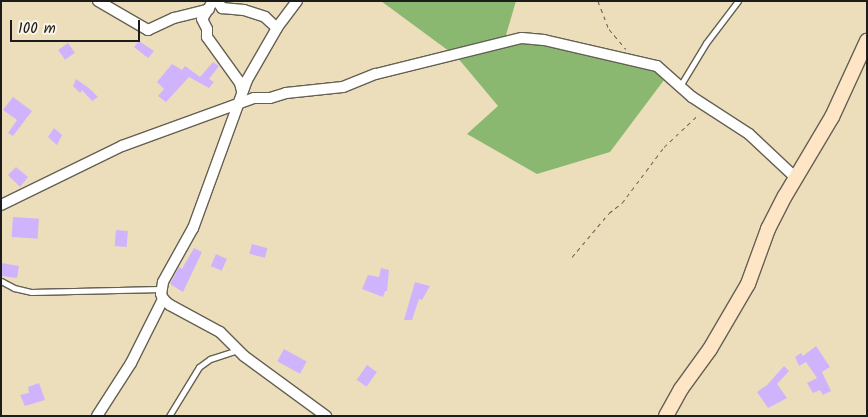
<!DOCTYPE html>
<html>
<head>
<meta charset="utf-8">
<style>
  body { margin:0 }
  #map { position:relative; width:868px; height:417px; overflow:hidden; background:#eddebb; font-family:Kalam,sans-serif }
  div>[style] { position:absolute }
  .forest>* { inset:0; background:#8ab870 }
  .building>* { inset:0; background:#cfb3fc; transform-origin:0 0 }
  .path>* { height:1px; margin-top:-0.5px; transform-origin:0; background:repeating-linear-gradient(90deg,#656054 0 4px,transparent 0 8px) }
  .roads { filter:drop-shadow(1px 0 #656054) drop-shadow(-1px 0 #656054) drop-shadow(0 1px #656054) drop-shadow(0 -1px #656054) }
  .lane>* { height:5px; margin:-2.5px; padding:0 2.5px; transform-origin:2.5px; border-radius:2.5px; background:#fff }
  .street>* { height:10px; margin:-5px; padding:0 5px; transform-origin:5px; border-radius:5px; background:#fff }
  .secondary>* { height:14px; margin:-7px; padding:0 7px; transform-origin:7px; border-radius:7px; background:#fde5c5 }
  span { translate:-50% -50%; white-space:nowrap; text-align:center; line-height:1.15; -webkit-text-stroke:4px #fcf5e5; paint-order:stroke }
  .frame { position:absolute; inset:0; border:2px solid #1c1c1c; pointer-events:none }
  .scale { position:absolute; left:10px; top:20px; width:130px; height:22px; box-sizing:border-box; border:2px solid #1c1c1c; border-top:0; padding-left:6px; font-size:15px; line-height:18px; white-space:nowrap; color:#1c1c1c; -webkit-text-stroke:4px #fcf5e5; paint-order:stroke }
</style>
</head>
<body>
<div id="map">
  <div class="forest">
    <i style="clip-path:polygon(381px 1px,516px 1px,506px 35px,621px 55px,667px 76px,610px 152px,537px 174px,467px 134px,498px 106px,457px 57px)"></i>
  </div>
  <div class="building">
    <i style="clip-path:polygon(139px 41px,154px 51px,148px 58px,134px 47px)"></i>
    <i style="left:68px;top:43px;width:12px;height:12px;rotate:55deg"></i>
    <i style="clip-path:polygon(213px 62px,219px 66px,209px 79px,214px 82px,209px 88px,189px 77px,166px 102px,158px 96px,164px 89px,157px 82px,172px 64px,182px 70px,185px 66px,200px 77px)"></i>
    <i style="clip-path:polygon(76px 79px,90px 89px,98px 97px,92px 101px,82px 90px,80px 93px,73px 86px)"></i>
    <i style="clip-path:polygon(13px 97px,32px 111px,13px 136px,8px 133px,17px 120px,3px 110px)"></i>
    <i style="clip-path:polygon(54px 128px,62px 135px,57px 145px,48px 137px)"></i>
    <i style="clip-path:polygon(16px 167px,28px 177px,20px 187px,8px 175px)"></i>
    <i style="left:13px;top:217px;width:26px;height:20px;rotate:4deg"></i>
    <i style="left:116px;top:230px;width:12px;height:16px;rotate:5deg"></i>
    <i style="left:252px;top:244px;width:16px;height:10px;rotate:15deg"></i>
    <i style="clip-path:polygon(194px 248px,202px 252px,183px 292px,170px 284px,179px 267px,182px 269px)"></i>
    <i style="left:216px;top:254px;width:12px;height:13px;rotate:24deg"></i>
    <i style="clip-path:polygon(1px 263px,19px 266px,17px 278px,1px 276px)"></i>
    <i style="clip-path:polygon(381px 268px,389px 270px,387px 291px,385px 291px,383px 297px,362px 289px,368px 275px,379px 277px)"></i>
    <i style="clip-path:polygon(415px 282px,430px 286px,422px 300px,419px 299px,412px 320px,404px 320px)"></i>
    <i style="clip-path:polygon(816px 346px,830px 367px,822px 372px,831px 391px,823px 395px,820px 390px,813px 393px,807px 383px,817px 378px,806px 362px,799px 366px,795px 357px,801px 353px,803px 356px)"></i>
    <i style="left:284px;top:349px;width:26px;height:14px;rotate:29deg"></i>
    <i style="left:367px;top:365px;width:12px;height:18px;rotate:35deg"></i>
    <i style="clip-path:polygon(784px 366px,789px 371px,777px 384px,787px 398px,768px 408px,757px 392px,767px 385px)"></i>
    <i style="clip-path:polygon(39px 383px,45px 400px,25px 406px,20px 395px,29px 393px,28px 387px)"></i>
  </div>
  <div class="path">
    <i style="left:598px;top:1px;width:30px;rotate:69deg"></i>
    <i style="left:609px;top:29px;width:26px;rotate:50deg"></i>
    <i style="left:572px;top:257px;width:57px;rotate:-49.9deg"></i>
    <i style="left:609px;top:213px;width:16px;rotate:-38deg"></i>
    <i style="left:622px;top:203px;width:70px;rotate:-53.1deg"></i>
    <i style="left:664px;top:147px;width:48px;rotate:-43.3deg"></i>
  </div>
  <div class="roads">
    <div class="lane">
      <i style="left:680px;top:86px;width:50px;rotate:-58.8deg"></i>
      <i style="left:706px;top:43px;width:53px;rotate:-52.7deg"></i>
      <i style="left:1px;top:281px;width:15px;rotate:28deg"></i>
      <i style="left:14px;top:288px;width:17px;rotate:13deg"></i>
      <i style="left:31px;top:292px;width:130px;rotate:-1.3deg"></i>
      <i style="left:169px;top:416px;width:57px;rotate:-58.5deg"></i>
      <i style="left:199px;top:367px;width:14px;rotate:-36deg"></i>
      <i style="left:210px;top:359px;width:28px;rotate:-18deg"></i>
    </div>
    <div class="street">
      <i style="left:98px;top:1px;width:58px;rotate:30.1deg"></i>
      <i style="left:148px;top:30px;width:29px;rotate:-25deg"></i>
      <i style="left:174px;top:18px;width:36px;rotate:-14deg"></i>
      <i style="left:213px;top:1px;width:21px;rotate:121deg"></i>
      <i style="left:202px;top:19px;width:11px;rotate:63deg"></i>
      <i style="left:207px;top:29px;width:8px;rotate:90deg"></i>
      <i style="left:207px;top:37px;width:57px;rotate:54.3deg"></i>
      <i style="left:240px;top:83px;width:8px;rotate:76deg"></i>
      <i style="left:217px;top:1px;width:9px;rotate:54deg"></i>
      <i style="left:222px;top:8px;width:22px;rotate:5deg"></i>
      <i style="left:244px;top:10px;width:22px;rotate:18deg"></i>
      <i style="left:265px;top:17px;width:16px;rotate:43deg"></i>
      <i style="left:297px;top:1px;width:34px;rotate:127deg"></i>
      <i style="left:277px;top:28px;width:60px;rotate:120deg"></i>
      <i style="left:247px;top:80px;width:158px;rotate:110deg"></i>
      <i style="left:193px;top:228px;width:62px;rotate:119.1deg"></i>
      <i style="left:163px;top:282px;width:12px;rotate:99deg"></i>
      <i style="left:161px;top:294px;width:5px;rotate:68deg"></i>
      <i style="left:163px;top:299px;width:9px;rotate:41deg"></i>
      <i style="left:170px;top:305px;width:57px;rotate:28.4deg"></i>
      <i style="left:220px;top:332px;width:34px;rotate:45deg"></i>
      <i style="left:244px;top:356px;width:102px;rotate:36.2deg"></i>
      <i style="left:1px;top:205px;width:135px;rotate:-26deg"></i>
      <i style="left:122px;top:146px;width:140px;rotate:-20deg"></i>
      <i style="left:254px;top:98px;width:16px"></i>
      <i style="left:270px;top:98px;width:17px;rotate:-17deg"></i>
      <i style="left:286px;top:93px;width:57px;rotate:-6deg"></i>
      <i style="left:343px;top:87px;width:35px;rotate:-22deg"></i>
      <i style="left:376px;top:74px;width:150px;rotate:-13.9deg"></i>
      <i style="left:522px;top:38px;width:22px;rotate:5deg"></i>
      <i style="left:544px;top:40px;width:116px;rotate:13deg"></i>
      <i style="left:657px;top:66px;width:47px;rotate:41.5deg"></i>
      <i style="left:692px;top:97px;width:68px;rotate:33deg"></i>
      <i style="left:749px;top:134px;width:63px;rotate:43.1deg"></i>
      <i style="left:97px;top:416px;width:63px;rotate:-57.3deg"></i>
      <i style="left:131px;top:363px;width:72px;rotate:-63.4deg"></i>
    </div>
    <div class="secondary">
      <i style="left:666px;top:416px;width:31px;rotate:-61deg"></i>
      <i style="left:681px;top:389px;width:49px;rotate:-54.1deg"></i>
      <i style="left:710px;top:349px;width:75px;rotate:-59.7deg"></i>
      <i style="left:748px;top:284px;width:59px;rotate:-70deg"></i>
      <i style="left:768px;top:229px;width:37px;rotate:-63deg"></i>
      <i style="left:785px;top:196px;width:92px;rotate:-59.3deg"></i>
      <i style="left:832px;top:117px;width:84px;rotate:-65.3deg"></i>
    </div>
  </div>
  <div class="frame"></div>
  <div class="scale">100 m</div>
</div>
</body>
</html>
